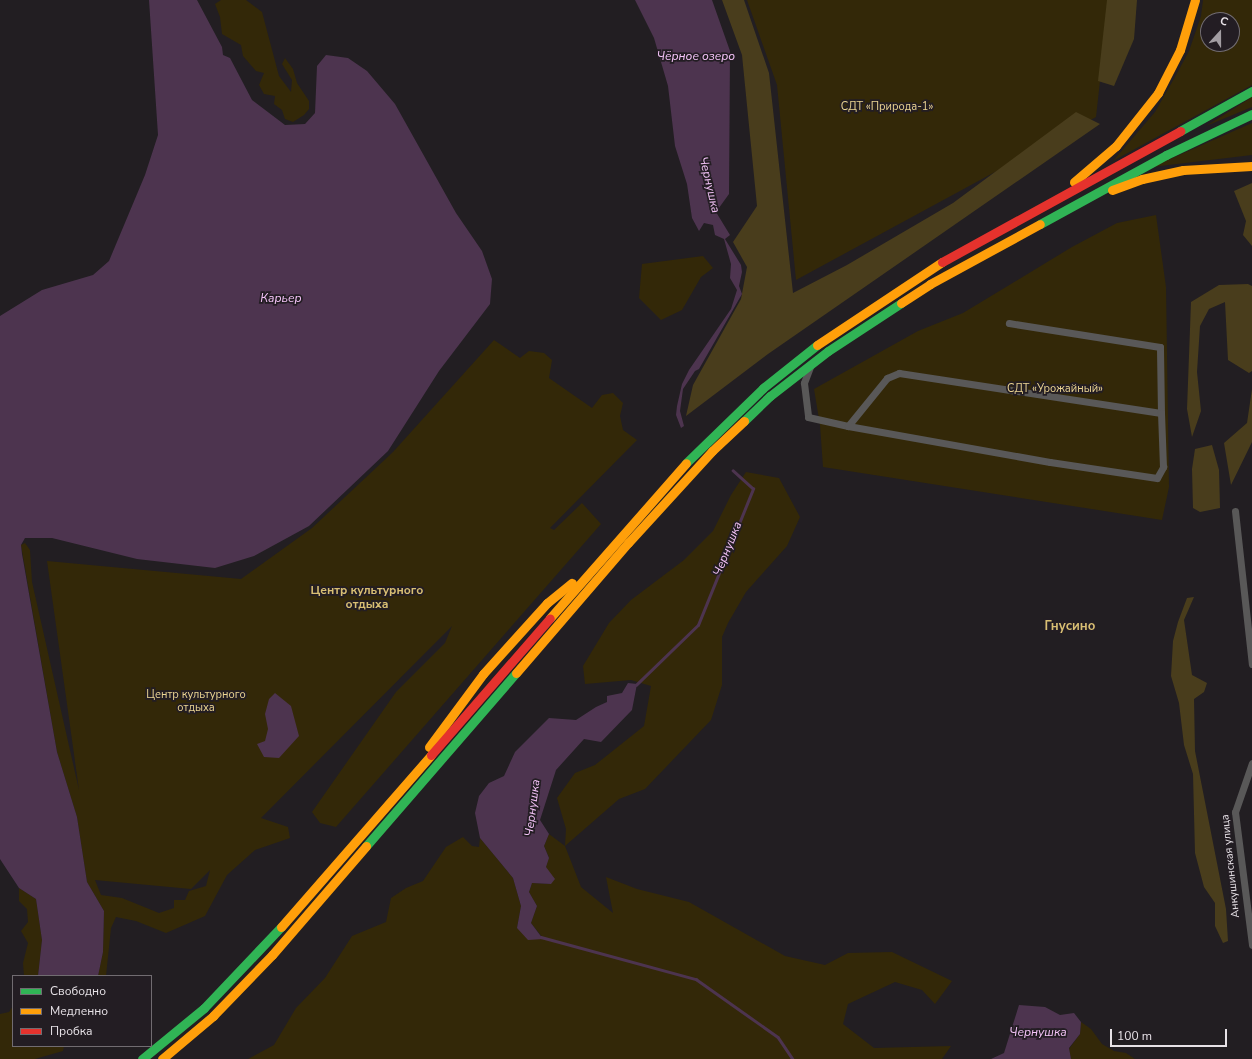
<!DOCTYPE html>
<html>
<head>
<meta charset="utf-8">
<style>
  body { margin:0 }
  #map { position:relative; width:1252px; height:1059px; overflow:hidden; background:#221e22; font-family:"Nunito Sans",sans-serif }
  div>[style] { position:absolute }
  .green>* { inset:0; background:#332808 }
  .forest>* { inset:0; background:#493d1c }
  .water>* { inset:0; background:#4d344f }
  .stream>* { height:2.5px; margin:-1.25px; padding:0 1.25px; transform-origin:1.25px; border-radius:1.25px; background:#4d344f }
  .street>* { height:7px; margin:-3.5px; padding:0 3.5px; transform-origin:3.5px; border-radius:3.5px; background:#595858 }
  .fast>* { height:9px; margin:-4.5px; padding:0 4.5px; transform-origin:4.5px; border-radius:4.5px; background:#30b455 }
  .slow>* { height:9px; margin:-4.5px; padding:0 4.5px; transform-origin:4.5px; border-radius:4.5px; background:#ff9f0a }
  .jam>* { height:9px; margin:-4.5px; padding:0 4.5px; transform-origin:4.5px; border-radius:4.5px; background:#e5322d }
  span { translate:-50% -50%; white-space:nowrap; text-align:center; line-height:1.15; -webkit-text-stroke:3.5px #231d23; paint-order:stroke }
  .park-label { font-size:11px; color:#ecd592 }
  .street-label { font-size:11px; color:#e7e2e7 }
  .water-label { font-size:12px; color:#f5c4f9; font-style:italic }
  .neighbourhood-label { font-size:12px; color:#d9bf73; font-weight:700 }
  .quarter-label { font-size:13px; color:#d9bf73; font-weight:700 }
  .legend { position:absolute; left:12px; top:975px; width:140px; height:72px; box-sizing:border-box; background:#231d23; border:1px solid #716c71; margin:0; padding:5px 7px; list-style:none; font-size:12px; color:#e7e2e7 }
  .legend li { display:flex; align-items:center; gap:8px; height:20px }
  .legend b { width:20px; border:1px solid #716c71 }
  .north { position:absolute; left:1200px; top:12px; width:40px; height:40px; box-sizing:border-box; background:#231d23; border:1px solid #716c71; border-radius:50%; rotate:21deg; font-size:11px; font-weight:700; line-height:16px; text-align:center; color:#e7e2e7 }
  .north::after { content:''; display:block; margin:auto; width:14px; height:18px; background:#a29da2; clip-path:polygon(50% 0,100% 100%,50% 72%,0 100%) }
  .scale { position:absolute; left:1110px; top:1029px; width:117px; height:18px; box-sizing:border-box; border:2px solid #e7e2e7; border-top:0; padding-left:5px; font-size:12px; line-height:14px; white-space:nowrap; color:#e7e2e7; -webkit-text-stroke:3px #231d23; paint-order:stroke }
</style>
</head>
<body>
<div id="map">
  <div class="green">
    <i style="clip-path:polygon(221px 0,246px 0,262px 12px,279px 76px,291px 92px,292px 80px,282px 64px,285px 58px,293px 69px,297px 83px,309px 101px,309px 109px,304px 115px,293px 122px,285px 119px,282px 110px,274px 104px,275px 96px,264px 94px,259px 85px,264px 73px,256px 71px,243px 56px,241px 45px,222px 34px,220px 17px,215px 4px)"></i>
    <i style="clip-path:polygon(747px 0,1109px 0,1096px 117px,796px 280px,777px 85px)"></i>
    <i style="clip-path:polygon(evenodd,1203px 0,1252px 0,1252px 85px,1113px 161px,1155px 112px,1175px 77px,1189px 51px,1201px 16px,1203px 0,1208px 20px,1232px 20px,1232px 44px,1208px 44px,1208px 20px)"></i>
    <i style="clip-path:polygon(1252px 97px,1252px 107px,1206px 126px,1249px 99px)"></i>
    <i style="clip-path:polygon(1252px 123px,1252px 155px,1152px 167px)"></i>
    <i style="clip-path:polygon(1156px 215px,1166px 287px,1169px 487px,1162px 520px,823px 467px,820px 425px,814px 389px,918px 331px,963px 313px,1072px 247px,1117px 223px)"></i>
    <i style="clip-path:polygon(703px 256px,713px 268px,701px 277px,682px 310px,661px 320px,639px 298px,642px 264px)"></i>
    <i style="clip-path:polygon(evenodd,494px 340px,520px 358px,529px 351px,544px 353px,552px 360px,549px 378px,592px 408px,602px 395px,613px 393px,623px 403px,620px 416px,623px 430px,637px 440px,550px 528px,554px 530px,582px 503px,601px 524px,336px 827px,320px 823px,312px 812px,396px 692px,445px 643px,452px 626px,261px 818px,288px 827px,290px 838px,255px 850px,227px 875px,205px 916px,166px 933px,136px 921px,116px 917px,111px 928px,106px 976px,98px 976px,103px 952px,104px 911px,87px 882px,77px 817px,57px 752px,21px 545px,25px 543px,30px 550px,32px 582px,79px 790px,47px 561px,241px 579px,312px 528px,393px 452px,494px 340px,210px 870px,206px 886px,189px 891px,185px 900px,174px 900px,174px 908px,159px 913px,122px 898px,101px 895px,95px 880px,191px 889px,210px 870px)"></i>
    <i style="clip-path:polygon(746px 472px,779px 478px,800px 517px,787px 546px,746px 592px,728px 623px,722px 637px,722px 685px,711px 720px,645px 789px,619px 799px,565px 846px,581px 887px,613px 913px,606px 877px,637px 889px,689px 902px,785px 956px,825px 965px,848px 953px,892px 952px,952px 981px,935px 1004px,922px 990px,895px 982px,848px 1004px,843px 1024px,874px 1048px,951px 1046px,942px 1059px,248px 1059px,274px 1045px,296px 1008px,325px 978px,352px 936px,386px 922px,391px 898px,406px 888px,423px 881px,446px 847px,463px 837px,472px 846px,479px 847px,480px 838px,513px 878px,521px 906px,517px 928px,543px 938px,531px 923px,537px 906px,529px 892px,532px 883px,551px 884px,546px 867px,549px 857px,544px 846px,549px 834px,565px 846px,566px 829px,557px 798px,575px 773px,595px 765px,644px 726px,651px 686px,631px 680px,585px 684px,583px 666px,609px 623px,631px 600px,684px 560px,713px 531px,731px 495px)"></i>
    <i style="clip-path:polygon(19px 888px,36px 899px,42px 940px,38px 976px,24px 976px,23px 963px,28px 943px,21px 931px,28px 922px,27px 909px,19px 901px)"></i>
    <i style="clip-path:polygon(13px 1006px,13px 1046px,64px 1046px,63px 1051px,35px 1059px,0 1059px,0 1014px,9px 1012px)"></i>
    <i style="clip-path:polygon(1081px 1022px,1091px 1029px,1102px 1044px,1114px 1051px,1126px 1053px,1135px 1059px,1071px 1059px,1069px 1049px,1080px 1034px)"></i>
  </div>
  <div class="forest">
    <i style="clip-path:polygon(722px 0,744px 0,769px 73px,793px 293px,847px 265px,953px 203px,1076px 112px,1100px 124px,768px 354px,686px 416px,693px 385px,741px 299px,747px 267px,733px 242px,757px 206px,742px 55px)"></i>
    <i style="clip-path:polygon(1107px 0,1137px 0,1134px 39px,1114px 86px,1098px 81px)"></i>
    <i style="clip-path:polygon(1252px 183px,1252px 246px,1243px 235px,1246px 221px,1234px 191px)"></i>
    <i style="clip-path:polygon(1248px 284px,1252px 286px,1252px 371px,1249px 373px,1228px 360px,1225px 302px,1209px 309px,1200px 326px,1197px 372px,1201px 411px,1192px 437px,1187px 409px,1191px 302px,1219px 285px)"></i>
    <i style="clip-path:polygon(1252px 389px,1252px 442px,1231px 485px,1224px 443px,1247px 423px)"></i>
    <i style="clip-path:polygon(1212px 445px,1219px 470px,1220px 508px,1200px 512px,1193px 508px,1192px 469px,1195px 449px)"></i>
    <i style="clip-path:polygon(1194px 597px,1184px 620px,1192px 675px,1207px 683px,1204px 692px,1194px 699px,1195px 751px,1226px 909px,1228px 941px,1223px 943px,1215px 926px,1215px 903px,1204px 887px,1195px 853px,1193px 774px,1184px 745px,1179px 703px,1171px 676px,1173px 641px,1178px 622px,1187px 598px)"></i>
  </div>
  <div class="water">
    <i style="clip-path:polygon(149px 0,197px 0,222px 47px,223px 55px,230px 58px,252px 100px,285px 125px,305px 124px,315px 113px,317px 66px,326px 55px,348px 58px,367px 71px,395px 104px,456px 213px,482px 251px,492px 279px,490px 304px,439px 371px,388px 451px,309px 526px,254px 556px,215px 568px,137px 559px,52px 538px,25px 538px,21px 545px,22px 554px,57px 752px,77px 817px,87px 882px,104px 911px,103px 952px,98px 976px,38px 976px,42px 940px,36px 899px,19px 888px,0 859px,0 316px,42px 290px,93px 275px,109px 261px,145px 175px,158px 135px)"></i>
    <i style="clip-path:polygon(635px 0,712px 0,730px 51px,729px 194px,716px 212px,730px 235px,725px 239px,741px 265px,742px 272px,739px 286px,742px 294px,699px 369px,695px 371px,683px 389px,680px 411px,684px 426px,681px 428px,676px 415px,677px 406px,682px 384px,689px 370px,731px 309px,737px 290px,730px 278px,731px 264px,724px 239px,715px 235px,713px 225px,704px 223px,699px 231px,692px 218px,687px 184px,675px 146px,668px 86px,654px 38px)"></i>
    <i style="clip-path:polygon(628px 683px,637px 684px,632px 710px,601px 742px,584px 739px,556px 770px,540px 820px,549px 834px,544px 846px,549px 858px,546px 867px,555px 879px,551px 884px,532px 883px,529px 892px,537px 906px,531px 923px,543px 939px,528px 940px,517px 928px,521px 906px,513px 878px,480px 838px,475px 813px,479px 796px,489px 783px,504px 776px,515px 752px,549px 718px,576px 720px,596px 707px,607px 702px,607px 696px,622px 693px)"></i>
    <i style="clip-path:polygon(275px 693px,291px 706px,299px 736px,279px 758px,264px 757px,257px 744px,265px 741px,268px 729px,265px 714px,269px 699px)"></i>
    <i style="clip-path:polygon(1019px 1005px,1045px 1007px,1060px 1015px,1074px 1013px,1081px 1022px,1080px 1034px,1069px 1048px,1071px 1059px,991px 1059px,1004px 1053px)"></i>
  </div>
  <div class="stream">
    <i style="left:636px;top:685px;width:86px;rotate:-44.1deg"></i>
    <i style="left:698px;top:625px;width:147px;rotate:-68deg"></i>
    <i style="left:753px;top:489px;width:27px;rotate:-138deg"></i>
    <i style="left:541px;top:937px;width:161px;rotate:15.2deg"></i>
    <i style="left:696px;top:979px;width:100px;rotate:35.3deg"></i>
    <i style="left:778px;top:1037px;width:27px;rotate:56deg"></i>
  </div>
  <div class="street">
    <i style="left:810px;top:367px;width:17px;rotate:111deg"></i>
    <i style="left:804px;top:383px;width:34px;rotate:83deg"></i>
    <i style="left:808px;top:417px;width:41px;rotate:12.7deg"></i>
    <i style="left:848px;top:426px;width:62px;rotate:-50.9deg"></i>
    <i style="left:887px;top:378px;width:13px;rotate:-23deg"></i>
    <i style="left:899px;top:373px;width:265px;rotate:8.7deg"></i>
    <i style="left:1161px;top:413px;width:66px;rotate:-90.9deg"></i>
    <i style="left:1160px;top:347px;width:153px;rotate:-171deg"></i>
    <i style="left:848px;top:426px;width:205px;rotate:10.1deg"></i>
    <i style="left:1050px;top:462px;width:108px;rotate:8.5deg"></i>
    <i style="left:1157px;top:478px;width:13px;rotate:-61deg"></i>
    <i style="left:1163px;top:467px;width:54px;rotate:-92.1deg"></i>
    <i style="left:1235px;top:511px;width:154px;rotate:83.7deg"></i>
    <i style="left:1252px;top:763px;width:52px;rotate:109.1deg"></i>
    <i style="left:1235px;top:812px;width:134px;rotate:82.7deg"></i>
  </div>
  <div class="fast">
    <i style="left:1180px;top:131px;width:82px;rotate:-29.1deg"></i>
    <i style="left:1040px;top:224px;width:144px;rotate:-28.7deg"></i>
    <i style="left:1166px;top:155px;width:95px;rotate:-25.5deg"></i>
    <i style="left:744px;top:421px;width:36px;rotate:-44deg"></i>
    <i style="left:770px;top:396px;width:73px;rotate:-37.8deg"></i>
    <i style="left:828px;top:351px;width:87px;rotate:-33.3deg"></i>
    <i style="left:686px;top:463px;width:107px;rotate:-44.2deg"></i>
    <i style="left:763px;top:388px;width:69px;rotate:-38.5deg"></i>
    <i style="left:366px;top:846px;width:229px;rotate:-49.1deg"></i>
    <i style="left:142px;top:1059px;width:80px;rotate:-39.4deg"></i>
    <i style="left:204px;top:1008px;width:112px;rotate:-46.5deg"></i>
  </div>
  <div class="slow">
    <i style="left:1074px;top:182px;width:55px;rotate:-40.6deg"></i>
    <i style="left:1116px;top:146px;width:68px;rotate:-51.6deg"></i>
    <i style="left:1158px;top:93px;width:48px;rotate:-62.9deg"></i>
    <i style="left:1180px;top:50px;width:52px;rotate:-73.3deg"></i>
    <i style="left:1112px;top:190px;width:32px;rotate:-20deg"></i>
    <i style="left:1142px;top:179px;width:42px;rotate:-12.4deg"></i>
    <i style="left:1183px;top:170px;width:69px;rotate:-3.3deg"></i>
    <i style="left:901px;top:303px;width:35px;rotate:-33deg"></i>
    <i style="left:930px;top:284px;width:125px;rotate:-28.6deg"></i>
    <i style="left:817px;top:345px;width:150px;rotate:-33.6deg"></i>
    <i style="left:550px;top:618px;width:206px;rotate:-48.7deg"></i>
    <i style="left:516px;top:673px;width:172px;rotate:-49.3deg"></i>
    <i style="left:628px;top:543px;width:125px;rotate:-47.6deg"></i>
    <i style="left:712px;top:451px;width:44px;rotate:-43.2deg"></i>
    <i style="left:429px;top:747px;width:91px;rotate:-53.5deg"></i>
    <i style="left:483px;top:674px;width:96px;rotate:-48deg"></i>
    <i style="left:547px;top:603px;width:32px;rotate:-39deg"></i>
    <i style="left:281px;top:927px;width:228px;rotate:-48.9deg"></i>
    <i style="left:162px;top:1059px;width:67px;rotate:-40.1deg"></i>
    <i style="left:213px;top:1016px;width:85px;rotate:-46deg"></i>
    <i style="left:272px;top:955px;width:144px;rotate:-49.2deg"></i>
  </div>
  <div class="jam">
    <i style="left:942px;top:262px;width:272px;rotate:-28.8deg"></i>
    <i style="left:431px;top:755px;width:181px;rotate:-49deg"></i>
  </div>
  <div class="park-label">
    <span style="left:887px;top:107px">СДТ «Природа-1»</span>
    <span style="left:1055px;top:389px">СДТ «Урожайный»</span>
    <span style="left:196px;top:702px">Центр культурного<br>отдыха</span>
  </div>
  <div class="street-label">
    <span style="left:1231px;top:866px;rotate:-96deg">Анкушинская улица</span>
  </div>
  <div class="water-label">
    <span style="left:696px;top:57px">Чёрное озеро</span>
    <span style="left:709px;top:185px;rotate:77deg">Чернушка</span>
    <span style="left:281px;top:299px">Карьер</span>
    <span style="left:728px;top:549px;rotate:-68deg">Чернушка</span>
    <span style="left:533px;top:808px;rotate:-83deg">Чернушка</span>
    <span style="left:1038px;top:1033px">Чернушка</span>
  </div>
  <div class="neighbourhood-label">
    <span style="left:367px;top:598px">Центр культурного<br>отдыха</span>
  </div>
  <div class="quarter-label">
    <span style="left:1070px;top:626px">Гнусино</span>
  </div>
  <ul class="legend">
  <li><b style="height:5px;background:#30b455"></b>Свободно</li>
  <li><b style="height:5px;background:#ff9f0a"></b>Медленно</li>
  <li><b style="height:5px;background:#e5322d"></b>Пробка</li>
  </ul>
  <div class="north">С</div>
  <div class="scale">100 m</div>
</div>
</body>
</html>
